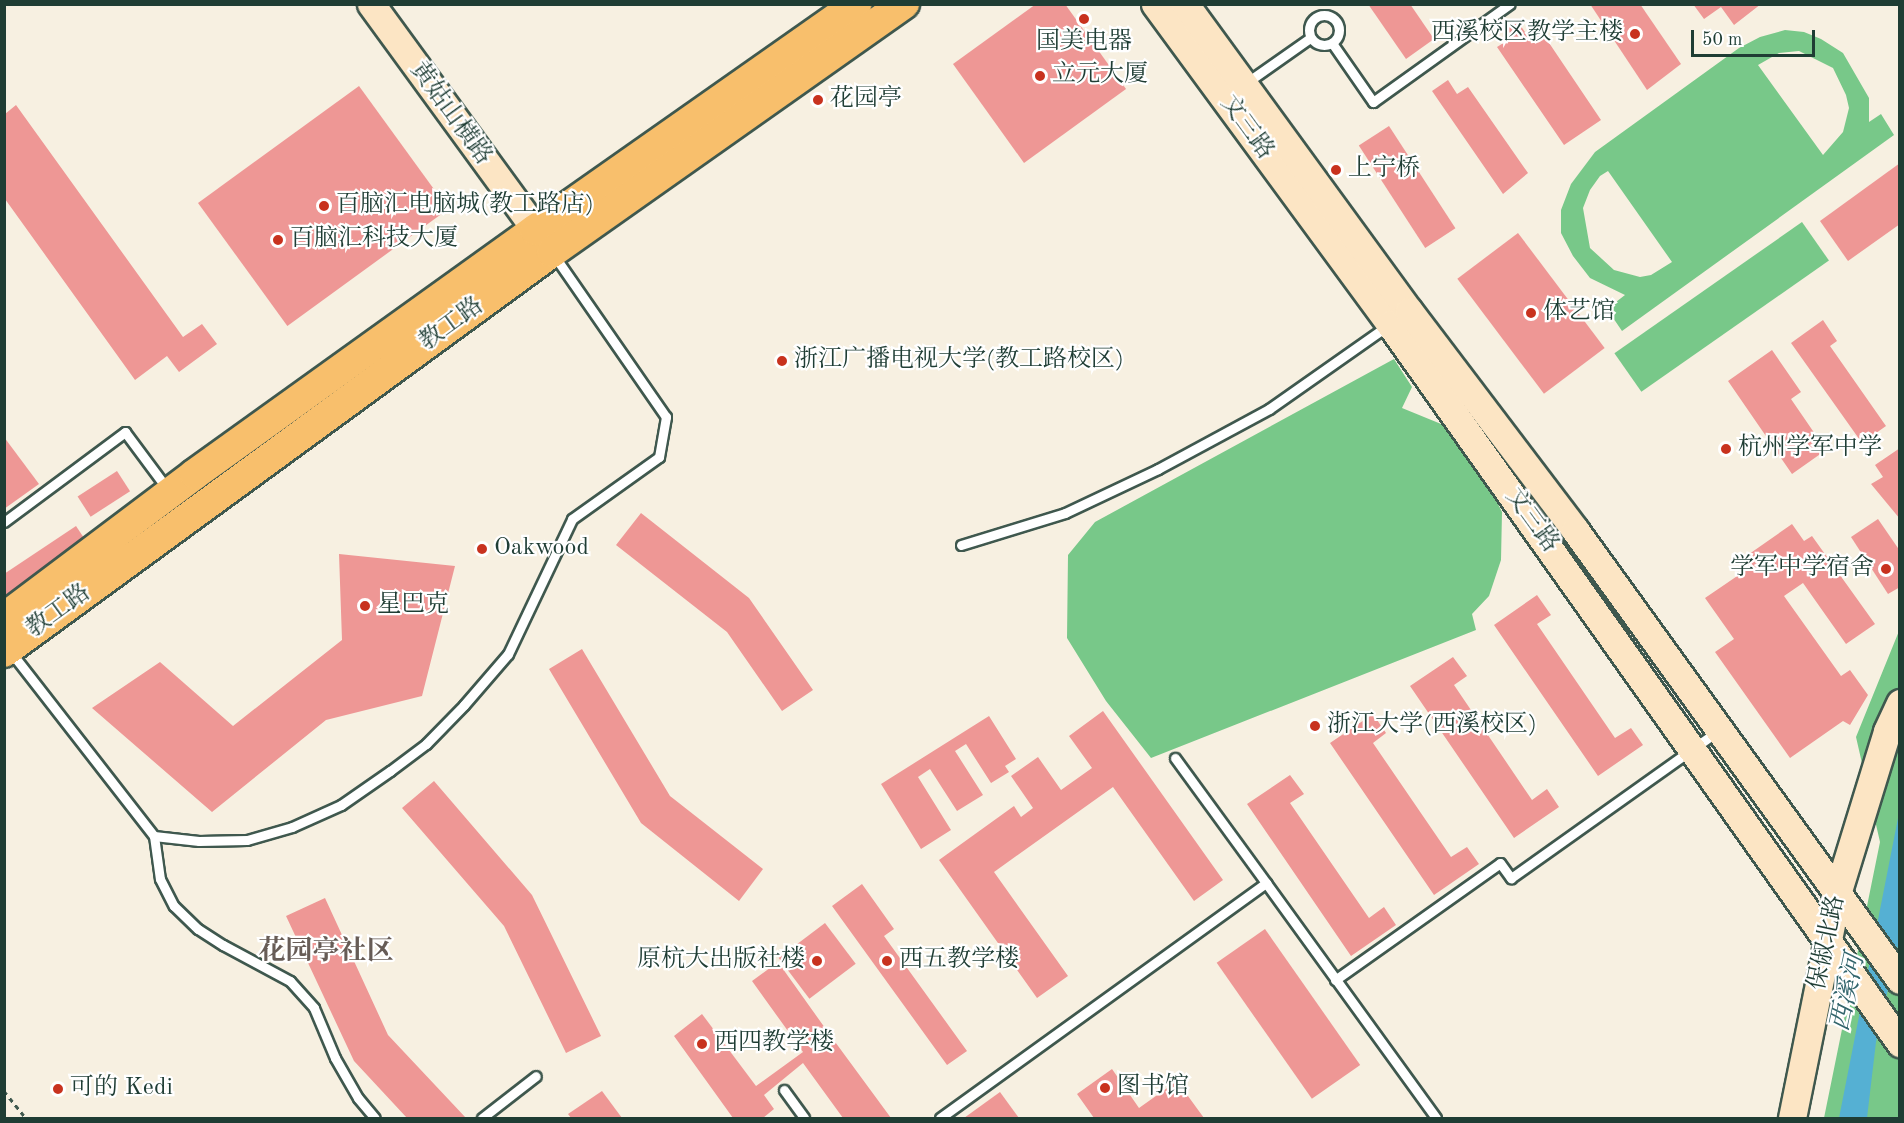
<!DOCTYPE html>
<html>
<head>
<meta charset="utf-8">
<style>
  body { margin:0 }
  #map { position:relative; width:1904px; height:1123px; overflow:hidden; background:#f7f0e1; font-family:"Old Standard TT","Noto Serif SC",serif }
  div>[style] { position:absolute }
  .green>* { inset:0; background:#78c889; transform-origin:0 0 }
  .water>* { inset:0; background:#55b0d3 }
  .building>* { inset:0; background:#ee9795; transform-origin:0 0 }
  .path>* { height:3px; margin-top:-1.5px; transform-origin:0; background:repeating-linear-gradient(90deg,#3f584e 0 4.5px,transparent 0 9px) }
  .roads { filter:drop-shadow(2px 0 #3f584e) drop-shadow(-2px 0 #3f584e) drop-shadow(0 2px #3f584e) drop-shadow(0 -2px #3f584e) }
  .lane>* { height:9px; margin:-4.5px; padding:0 4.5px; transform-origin:4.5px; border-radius:4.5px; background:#fff }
  .lane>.ring { margin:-4.5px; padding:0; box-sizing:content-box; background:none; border:9px solid #fff; border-radius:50% }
  .secondary>* { height:27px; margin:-13.5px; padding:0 13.5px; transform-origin:13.5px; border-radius:13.5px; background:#fce5c4 }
  .primary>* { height:30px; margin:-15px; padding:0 15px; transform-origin:15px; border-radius:15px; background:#f8bf6c }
  .dots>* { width:16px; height:16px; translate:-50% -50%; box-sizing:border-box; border:3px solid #fff; border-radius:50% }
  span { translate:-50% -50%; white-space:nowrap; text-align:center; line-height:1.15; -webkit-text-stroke:4.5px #fff; paint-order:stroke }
  .poi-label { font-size:24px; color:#1f3d34 }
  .right { translate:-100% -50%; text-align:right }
  .left { translate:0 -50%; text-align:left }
  .street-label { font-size:24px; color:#1f3d34 }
  .water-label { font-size:26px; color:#32656c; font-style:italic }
  .quarter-label { font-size:27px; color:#675c56; font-weight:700 }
  .frame { position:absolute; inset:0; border:6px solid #1f3d34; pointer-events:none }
  .scale { position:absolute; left:1691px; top:30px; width:124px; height:27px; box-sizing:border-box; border:3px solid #1f3d34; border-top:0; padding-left:8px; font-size:18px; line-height:21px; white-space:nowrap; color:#1f3d34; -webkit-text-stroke:4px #fff; paint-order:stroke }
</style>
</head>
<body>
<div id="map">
  <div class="green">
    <i style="clip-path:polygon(evenodd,1785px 30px,1804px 32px,1821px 39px,1843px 53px,1869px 98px,1869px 122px,1881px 114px,1894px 135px,1622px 331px,1607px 309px,1625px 295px,1590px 278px,1573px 256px,1561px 233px,1561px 210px,1571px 184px,1595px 152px,1739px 48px,1760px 37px,1785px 30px,1799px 51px,1833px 68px,1846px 95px,1849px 108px,1843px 132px,1823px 155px,1758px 65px,1779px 53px,1799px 51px,1785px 30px,1608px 171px,1672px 262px,1651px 275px,1640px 277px,1614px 270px,1590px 248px,1583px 208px,1590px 190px,1600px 176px,1608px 171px)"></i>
    <i style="left:1802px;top:222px;width:47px;height:229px;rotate:55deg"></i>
    <i style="clip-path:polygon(1394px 359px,1412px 387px,1402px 408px,1446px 426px,1481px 470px,1502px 512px,1501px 560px,1489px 596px,1472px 614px,1476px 630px,1151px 758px,1106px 701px,1067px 638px,1068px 555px,1095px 522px)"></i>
    <i style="clip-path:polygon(1899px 631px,1898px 1118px,1824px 1118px,1880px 842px,1856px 737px)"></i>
  </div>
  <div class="water">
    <i style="clip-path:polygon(1899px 813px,1899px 941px,1876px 1042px,1867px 1118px,1839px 1118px)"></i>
  </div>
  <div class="building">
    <i style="clip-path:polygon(1036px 4px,1065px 4px,1126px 89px,1024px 163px,953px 64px)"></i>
    <i style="clip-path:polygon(1368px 4px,1410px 4px,1434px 39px,1406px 59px)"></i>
    <i style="clip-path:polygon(1590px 4px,1640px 4px,1681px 64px,1647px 90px)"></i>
    <i style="clip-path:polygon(1693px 4px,1761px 4px,1734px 25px,1721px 7px,1704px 19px)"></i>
    <i style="clip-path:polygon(1518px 22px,1527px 35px,1539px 28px,1601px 120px,1564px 145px,1497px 47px,1513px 37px,1507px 29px)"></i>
    <i style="clip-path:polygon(1448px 80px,1457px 94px,1468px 87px,1528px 173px,1503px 194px,1432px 91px)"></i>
    <i style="left:359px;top:86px;width:152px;height:199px;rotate:54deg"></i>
    <i style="clip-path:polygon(16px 105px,183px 337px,202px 324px,217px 344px,179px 372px,167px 356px,135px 380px,5px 199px,5px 114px)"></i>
    <i style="left:1389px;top:126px;width:122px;height:36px;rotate:57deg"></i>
    <i style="clip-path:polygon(1900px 163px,1900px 224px,1848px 261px,1820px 221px)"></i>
    <i style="left:1518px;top:233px;width:144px;height:76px;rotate:53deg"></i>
    <i style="clip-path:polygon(1823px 320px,1837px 341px,1830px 346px,1886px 426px,1862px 443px,1791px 343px)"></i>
    <i style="clip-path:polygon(1772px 350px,1801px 392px,1791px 399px,1826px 450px,1792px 474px,1728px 381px)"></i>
    <i style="clip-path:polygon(4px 437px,39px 484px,4px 509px)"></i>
    <i style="clip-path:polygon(1900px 448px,1900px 519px,1871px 484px,1883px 477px,1875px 465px)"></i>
    <i style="left:117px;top:471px;width:24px;height:47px;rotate:57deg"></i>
    <i style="clip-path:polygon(641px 513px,749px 598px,813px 690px,782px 711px,727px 632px,616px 545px)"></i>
    <i style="clip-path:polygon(1878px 519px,1900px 551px,1900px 587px,1888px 594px,1851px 537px)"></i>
    <i style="clip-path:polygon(1792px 524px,1804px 541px,1812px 536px,1875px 624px,1846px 644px,1803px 583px,1784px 596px,1841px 676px,1850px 670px,1868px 695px,1850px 725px,1843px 721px,1790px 758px,1715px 652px,1734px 639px,1705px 598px,1749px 568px,1742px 559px)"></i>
    <i style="clip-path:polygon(76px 526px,88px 544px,4px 599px,4px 574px)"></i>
    <i style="clip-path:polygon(339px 554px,455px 566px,422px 696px,326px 720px,212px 812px,92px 708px,160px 662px,233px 726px,342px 640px)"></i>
    <i style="clip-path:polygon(1537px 595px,1551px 615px,1537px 624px,1615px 738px,1631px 728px,1643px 745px,1598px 776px,1494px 625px)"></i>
    <i style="clip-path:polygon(582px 649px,670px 796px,763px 869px,739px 901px,641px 823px,549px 669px)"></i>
    <i style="clip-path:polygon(1453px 657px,1467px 676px,1454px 685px,1532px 800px,1547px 789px,1559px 807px,1514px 838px,1410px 686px)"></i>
    <i style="clip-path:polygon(1103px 711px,1223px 880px,1194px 901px,1113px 787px,994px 872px,1068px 976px,1037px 998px,939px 860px,1014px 806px,1021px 817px,1033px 808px,1011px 776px,1038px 757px,1061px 790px,1092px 768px,1069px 736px)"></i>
    <i style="clip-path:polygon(1373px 714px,1386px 733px,1373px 743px,1451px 857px,1467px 847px,1479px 864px,1434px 895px,1330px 743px)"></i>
    <i style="clip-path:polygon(989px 716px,1016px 759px,1005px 766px,1009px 772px,991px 783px,966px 744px,955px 751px,983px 795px,957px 811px,930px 769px,918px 777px,951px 830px,921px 849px,881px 784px)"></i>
    <i style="clip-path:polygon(1290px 775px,1304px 794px,1290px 803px,1369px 918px,1384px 907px,1396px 925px,1351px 956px,1247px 804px)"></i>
    <i style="clip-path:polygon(434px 781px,532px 895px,601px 1036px,566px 1053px,504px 926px,402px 808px)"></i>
    <i style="clip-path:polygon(862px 884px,894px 929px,884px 936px,967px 1051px,947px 1065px,832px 906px)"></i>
    <i style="clip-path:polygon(325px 898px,388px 1035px,466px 1118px,407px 1118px,354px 1061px,286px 916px)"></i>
    <i style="left:825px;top:923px;width:51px;height:58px;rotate:53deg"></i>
    <i style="left:1265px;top:929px;width:166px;height:59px;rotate:55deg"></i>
    <i style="clip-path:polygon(778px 962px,830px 1035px,891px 1118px,843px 1118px,803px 1063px,764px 1095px,774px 1109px,763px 1118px,733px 1118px,674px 1036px,702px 1014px,756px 1086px,803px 1052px,752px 981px)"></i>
    <i style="clip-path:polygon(1112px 1069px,1139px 1108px,1177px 1081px,1204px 1118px,1094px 1118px,1077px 1094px)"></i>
    <i style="clip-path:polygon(602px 1091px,622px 1118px,571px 1118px,568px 1114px)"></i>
    <i style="clip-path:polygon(1000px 1092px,1019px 1118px,964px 1118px)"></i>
  </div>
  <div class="path">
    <i style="left:4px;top:1091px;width:35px;rotate:51deg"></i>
  </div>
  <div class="roads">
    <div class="lane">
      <i class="ring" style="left:1309px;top:15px;width:21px;height:21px"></i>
      <i style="left:1332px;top:43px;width:72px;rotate:55.2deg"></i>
      <i style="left:1373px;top:102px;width:168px;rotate:-35.6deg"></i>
      <i style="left:1246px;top:83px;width:78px;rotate:-35.1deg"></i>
      <i style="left:4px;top:522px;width:151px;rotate:-36.6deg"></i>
      <i style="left:125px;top:432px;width:72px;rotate:53.4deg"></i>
      <i style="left:961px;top:545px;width:109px;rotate:-17.1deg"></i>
      <i style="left:1065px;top:513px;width:103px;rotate:-25.3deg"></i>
      <i style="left:1158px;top:469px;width:126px;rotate:-28.4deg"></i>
      <i style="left:1269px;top:409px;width:144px;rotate:-35.1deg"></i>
      <i style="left:10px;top:651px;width:234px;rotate:52.1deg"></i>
      <i style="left:154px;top:836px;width:43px;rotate:82.1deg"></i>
      <i style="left:160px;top:879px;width:30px;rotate:63deg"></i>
      <i style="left:174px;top:906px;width:33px;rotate:44deg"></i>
      <i style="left:198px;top:929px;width:30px;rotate:33deg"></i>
      <i style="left:223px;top:945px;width:76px;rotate:28.2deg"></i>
      <i style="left:290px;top:981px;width:36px;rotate:48deg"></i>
      <i style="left:314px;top:1008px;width:54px;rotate:67.2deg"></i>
      <i style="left:335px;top:1058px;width:46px;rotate:60.1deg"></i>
      <i style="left:358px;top:1098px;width:26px;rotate:50deg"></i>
      <i style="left:1175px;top:758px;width:155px;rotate:53.9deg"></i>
      <i style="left:154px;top:836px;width:45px;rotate:6.3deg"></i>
      <i style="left:199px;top:841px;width:48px;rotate:-1.2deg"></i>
      <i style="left:247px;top:840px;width:47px;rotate:-16.1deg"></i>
      <i style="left:292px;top:827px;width:54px;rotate:-24.2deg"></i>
      <i style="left:341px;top:805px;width:60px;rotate:-34.8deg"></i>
      <i style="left:390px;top:771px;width:45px;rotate:-36.9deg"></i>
      <i style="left:426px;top:744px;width:54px;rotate:-45.7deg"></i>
      <i style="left:464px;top:705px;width:67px;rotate:-49.2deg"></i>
      <i style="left:508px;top:654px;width:149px;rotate:-64.6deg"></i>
      <i style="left:572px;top:519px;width:107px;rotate:-35.5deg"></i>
      <i style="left:659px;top:457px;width:41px;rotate:-80.1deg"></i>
      <i style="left:666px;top:417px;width:198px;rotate:-124.7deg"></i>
      <i style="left:1335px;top:980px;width:202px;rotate:-35.3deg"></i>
      <i style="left:1500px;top:863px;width:19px;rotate:54deg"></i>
      <i style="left:1511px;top:878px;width:254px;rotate:-35.4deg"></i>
      <i style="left:784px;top:1090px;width:34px;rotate:54deg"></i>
      <i style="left:482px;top:1118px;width:68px;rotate:-37.9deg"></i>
      <i style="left:940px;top:1118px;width:402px;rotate:-35.8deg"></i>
      <i style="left:1266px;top:883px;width:290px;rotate:54.1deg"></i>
    </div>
    <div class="secondary">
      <i style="left:371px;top:4px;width:302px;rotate:53.9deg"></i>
      <i style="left:1155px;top:4px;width:397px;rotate:53.7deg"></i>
      <i style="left:1390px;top:324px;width:882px;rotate:54.65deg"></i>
      <i style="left:1185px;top:4px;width:380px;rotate:53.9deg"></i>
      <i style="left:1409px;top:311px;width:275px;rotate:52.8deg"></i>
      <i style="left:1575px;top:530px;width:555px;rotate:54.16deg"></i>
      <i style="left:1792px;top:1118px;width:228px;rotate:-78.6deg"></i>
      <i style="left:1837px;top:894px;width:170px;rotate:-72.9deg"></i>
      <i style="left:1887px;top:731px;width:31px;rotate:-65deg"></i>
    </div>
    <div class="primary">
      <i style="left:4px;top:618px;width:239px;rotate:-37deg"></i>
      <i style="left:195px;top:474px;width:418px;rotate:-35.7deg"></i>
      <i style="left:535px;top:230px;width:393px;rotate:-35.1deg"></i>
      <i style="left:4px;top:652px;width:678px;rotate:-36.13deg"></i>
      <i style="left:552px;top:252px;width:431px;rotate:-35.2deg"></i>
    </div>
  </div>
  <div class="dots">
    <i style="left:1084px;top:19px;background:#c8321e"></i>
    <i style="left:1635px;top:34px;background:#c8321e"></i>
    <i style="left:1040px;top:76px;background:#c8321e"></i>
    <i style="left:818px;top:100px;background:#c8321e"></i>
    <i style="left:1336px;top:170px;background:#c8321e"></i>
    <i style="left:324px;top:206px;background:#c8321e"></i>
    <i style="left:278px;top:240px;background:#c8321e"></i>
    <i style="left:1531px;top:313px;background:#c8321e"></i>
    <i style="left:782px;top:361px;background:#c8321e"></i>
    <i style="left:1726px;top:449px;background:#c8321e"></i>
    <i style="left:482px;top:549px;background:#c8321e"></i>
    <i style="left:1886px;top:569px;background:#c8321e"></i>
    <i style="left:365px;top:606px;background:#c8321e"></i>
    <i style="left:1315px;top:726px;background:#c8321e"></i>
    <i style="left:817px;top:961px;background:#c8321e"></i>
    <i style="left:887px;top:961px;background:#c8321e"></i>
    <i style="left:702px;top:1044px;background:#c8321e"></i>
    <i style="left:1105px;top:1088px;background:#c8321e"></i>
    <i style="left:58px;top:1089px;background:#c8321e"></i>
  </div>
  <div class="poi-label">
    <span class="right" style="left:1623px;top:34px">西溪校区教学主楼</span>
    <span style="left:1084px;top:43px">国美电器</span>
    <span class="left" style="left:1052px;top:76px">立元大厦</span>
    <span class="left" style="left:830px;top:100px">花园亭</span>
    <span class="left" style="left:1348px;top:170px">上宁桥</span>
    <span class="left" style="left:336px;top:206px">百脑汇电脑城(教工路店)</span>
    <span class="left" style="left:290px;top:240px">百脑汇科技大厦</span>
    <span class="left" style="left:1543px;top:313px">体艺馆</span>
    <span class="left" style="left:794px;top:361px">浙江广播电视大学(教工路校区)</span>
    <span class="left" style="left:1738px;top:449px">杭州学军中学</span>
    <span class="left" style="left:494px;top:549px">Oakwood</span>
    <span class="right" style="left:1874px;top:569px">学军中学宿舍</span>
    <span class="left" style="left:377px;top:606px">星巴克</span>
    <span class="left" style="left:1327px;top:726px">浙江大学(西溪校区)</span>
    <span class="right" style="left:805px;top:961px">原杭大出版社楼</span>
    <span class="left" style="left:899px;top:961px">西五教学楼</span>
    <span class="left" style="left:714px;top:1044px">西四教学楼</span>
    <span class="left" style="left:1117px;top:1088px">图书馆</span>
    <span class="left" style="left:70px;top:1089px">可的 Kedi</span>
  </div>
  <div class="street-label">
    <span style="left:450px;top:114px;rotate:54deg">黄姑山横路</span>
    <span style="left:1246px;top:128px;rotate:54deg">文三路</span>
    <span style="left:452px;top:325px;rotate:-36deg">教工路</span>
    <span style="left:1531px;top:521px;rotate:54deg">文三路</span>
    <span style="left:59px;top:612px;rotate:-36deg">教工路</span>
    <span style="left:1828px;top:943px;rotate:-78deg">保俶北路</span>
  </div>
  <div class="water-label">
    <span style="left:1849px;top:993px;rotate:-78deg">西溪河</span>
  </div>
  <div class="quarter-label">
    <span style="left:326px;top:952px">花园亭社区</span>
  </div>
  <div class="frame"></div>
  <div class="scale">50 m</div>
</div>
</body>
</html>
